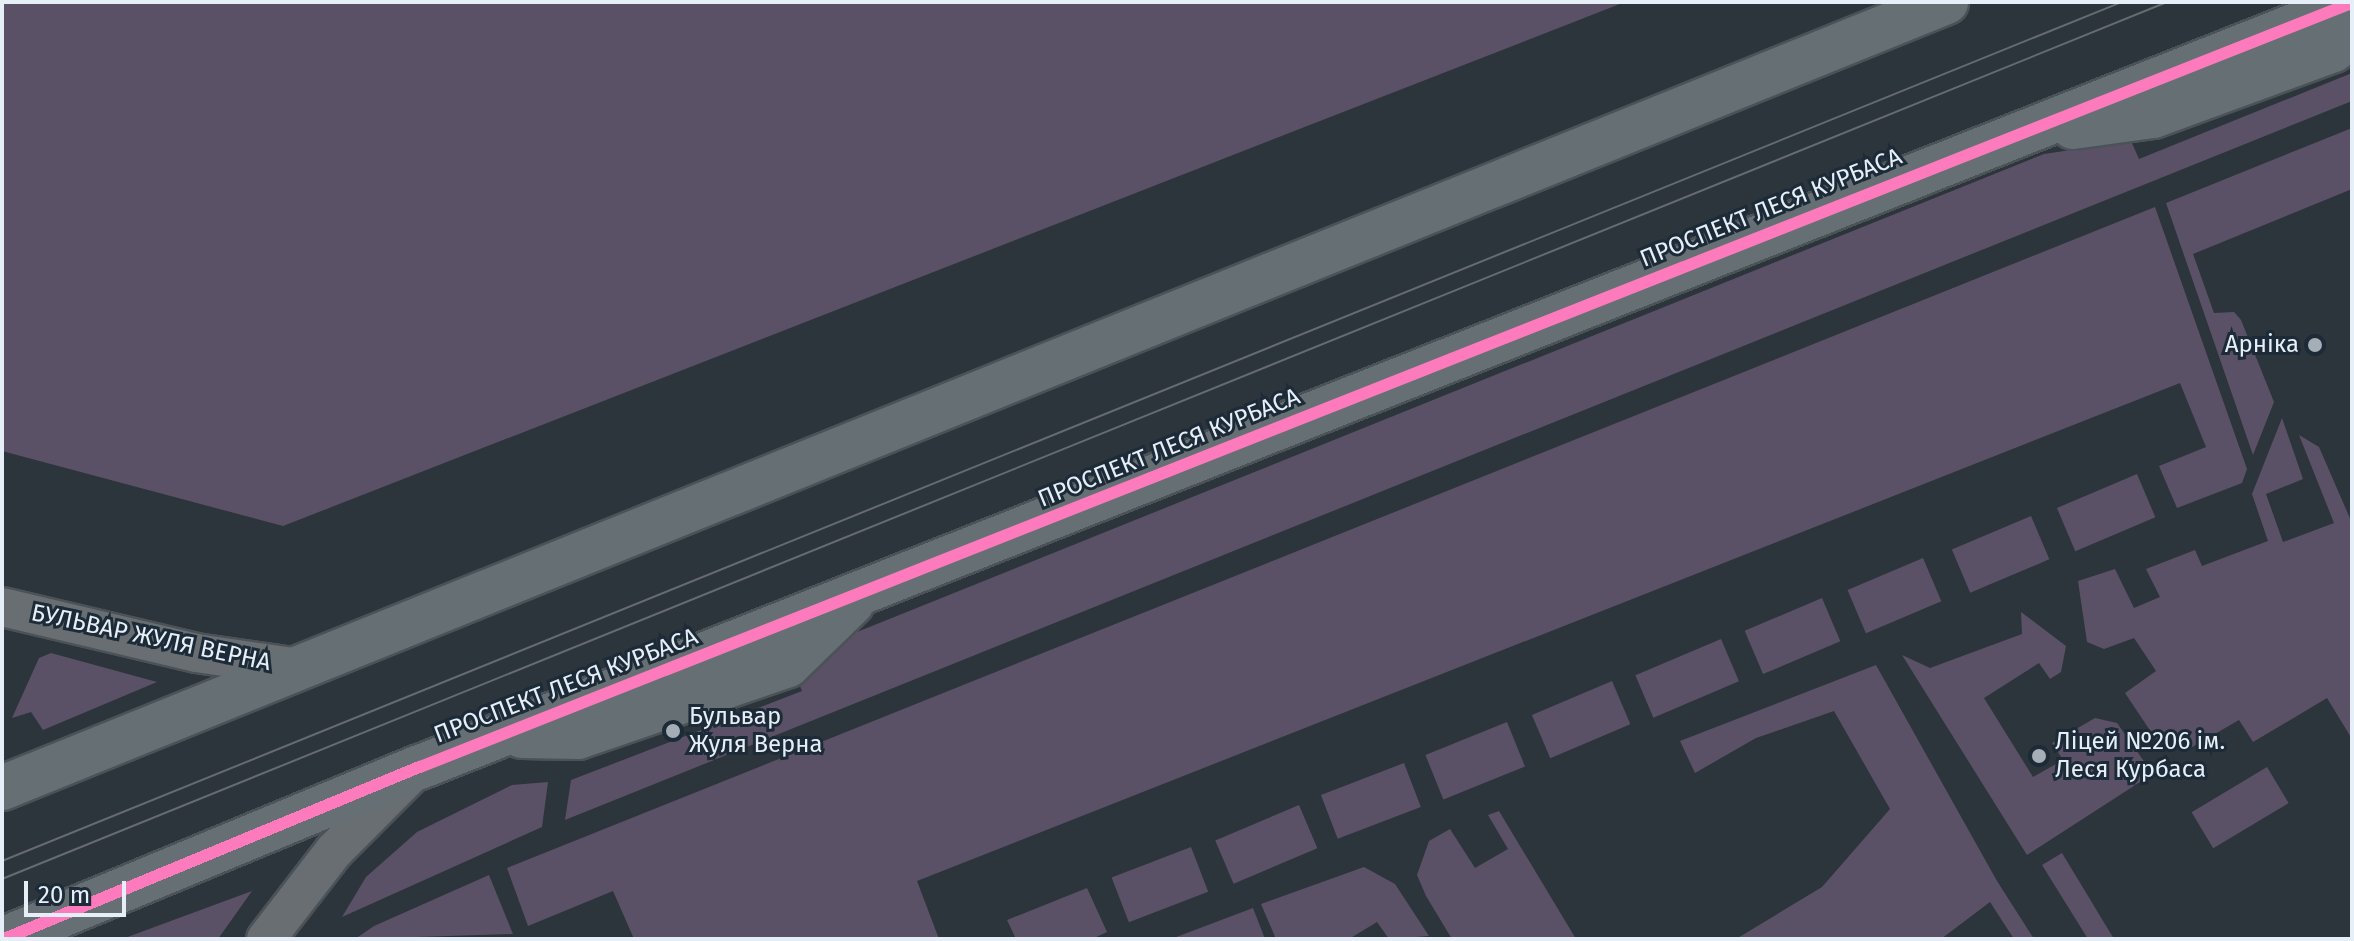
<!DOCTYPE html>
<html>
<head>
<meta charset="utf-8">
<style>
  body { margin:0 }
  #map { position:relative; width:2354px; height:941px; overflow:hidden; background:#2c343c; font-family:"Fira Sans",sans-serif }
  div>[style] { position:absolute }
  .green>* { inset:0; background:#5b5166; transform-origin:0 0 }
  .roads { filter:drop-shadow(2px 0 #4b5258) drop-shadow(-2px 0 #4b5258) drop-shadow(0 2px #4b5258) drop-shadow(0 -2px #4b5258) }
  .minor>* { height:38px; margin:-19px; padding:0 19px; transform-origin:19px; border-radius:19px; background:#686e71 }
  .major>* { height:44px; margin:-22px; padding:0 22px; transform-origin:22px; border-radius:22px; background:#666f73 }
  .tram>* { height:2px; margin:-1px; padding:0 1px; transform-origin:1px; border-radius:1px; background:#666b70 }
  .cycleway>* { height:12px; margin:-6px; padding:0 6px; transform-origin:6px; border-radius:6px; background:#fd7abc }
  .dots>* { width:22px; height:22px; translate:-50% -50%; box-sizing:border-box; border:4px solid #1c2b37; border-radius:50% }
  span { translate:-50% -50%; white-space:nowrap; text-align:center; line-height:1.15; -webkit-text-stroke:6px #1c2b37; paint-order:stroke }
  .street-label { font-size:24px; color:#e6eff8 }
  .poi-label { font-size:24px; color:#e6eff8 }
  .right { translate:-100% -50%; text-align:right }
  .left { translate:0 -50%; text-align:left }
  .frame { position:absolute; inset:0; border:4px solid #e6eff8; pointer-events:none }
  .scale { position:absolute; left:24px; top:881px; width:102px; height:36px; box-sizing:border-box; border:4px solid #e6eff8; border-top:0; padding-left:10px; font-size:24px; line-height:28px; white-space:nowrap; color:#e6eff8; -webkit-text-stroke:6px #1c2b37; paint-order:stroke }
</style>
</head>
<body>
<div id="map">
  <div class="green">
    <i style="clip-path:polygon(2px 2px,1625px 2px,283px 526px,2px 451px)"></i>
    <i style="clip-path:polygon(2352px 73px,2352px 101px,565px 820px,571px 780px,802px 691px,796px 676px,857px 632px,2044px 154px,2131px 141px,2139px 159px)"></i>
    <i style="clip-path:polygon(2352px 128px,2352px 189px,2193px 254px,2214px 313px,2234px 312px,2241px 320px,2274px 402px,2253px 455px,2166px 203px)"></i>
    <i style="clip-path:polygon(2155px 207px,2247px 469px,2242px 483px,2177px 508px,2159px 466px,2206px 447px,2180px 383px,917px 881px,939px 939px,634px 939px,613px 891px,528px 926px,507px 868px)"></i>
    <i style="clip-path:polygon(2282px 418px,2303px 479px,2266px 494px,2283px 542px,2334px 523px,2299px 435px,2319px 447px,2352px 523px,2352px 739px,2327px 698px,2253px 742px,2239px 720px,2187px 750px,2161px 747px,2125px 693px,2156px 671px,2134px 638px,2104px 649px,2087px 642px,2078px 581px,2115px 569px,2134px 608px,2160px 597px,2146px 569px,2195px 550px,2202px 566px,2268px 541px,2252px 494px)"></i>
    <i style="left:2137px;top:474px;width:47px;height:87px;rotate:67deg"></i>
    <i style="left:2031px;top:516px;width:47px;height:86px;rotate:67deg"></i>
    <i style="left:1923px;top:558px;width:47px;height:82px;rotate:67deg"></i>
    <i style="left:1822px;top:598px;width:47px;height:84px;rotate:67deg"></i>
    <i style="clip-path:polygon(2021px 612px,2066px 646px,2061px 672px,2050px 679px,2039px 663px,1984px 698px,2033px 777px,2063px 760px,2052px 743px,2095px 718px,2117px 723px,2148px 767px,2140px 782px,2027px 855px,1902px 655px,1930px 668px,2022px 634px)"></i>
    <i style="left:1721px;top:639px;width:46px;height:93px;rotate:67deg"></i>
    <i style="clip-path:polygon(51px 653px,157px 682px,43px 730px,31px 712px,12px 718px,39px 658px)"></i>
    <i style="clip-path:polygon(1876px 665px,1997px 881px,2034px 939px,2014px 939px,1990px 902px,1941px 939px,1736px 939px,1822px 887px,1890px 809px,1834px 711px,1756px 738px,1695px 773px,1680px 741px)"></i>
    <i style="left:1612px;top:681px;width:47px;height:87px;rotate:67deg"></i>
    <i style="left:1507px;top:722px;width:48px;height:88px;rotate:68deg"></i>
    <i style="left:1404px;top:763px;width:47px;height:89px;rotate:69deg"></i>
    <i style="left:2267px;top:767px;width:42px;height:88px;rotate:59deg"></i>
    <i style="clip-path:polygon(548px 782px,542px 827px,342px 917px,366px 877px,417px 832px,512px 785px)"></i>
    <i style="left:1299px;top:805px;width:47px;height:91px;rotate:67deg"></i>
    <i style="clip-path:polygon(1499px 811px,1576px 939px,1452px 939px,1426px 896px,1417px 875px,1429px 841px,1450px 829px,1475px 868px,1508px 849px,1488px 815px)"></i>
    <i style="left:1191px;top:847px;width:48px;height:85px;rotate:69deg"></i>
    <i style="clip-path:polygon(2062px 853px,2114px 939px,2088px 939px,2042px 865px)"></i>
    <i style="clip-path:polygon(1364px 867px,1395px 884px,1429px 936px,1389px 939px,1377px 922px,1349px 939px,1276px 939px,1261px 904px)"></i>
    <i style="clip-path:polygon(489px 875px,513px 934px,355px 939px,374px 926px)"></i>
    <i style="clip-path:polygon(1087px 888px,1107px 932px,1092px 939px,1016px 939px,1007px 920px)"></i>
    <i style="clip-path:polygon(252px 891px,218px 939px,122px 939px)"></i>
    <i style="clip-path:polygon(1253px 908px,1265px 939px,1171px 939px)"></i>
  </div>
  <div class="roads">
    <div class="minor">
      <i style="left:2px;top:607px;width:199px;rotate:13.3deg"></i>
      <i style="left:196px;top:653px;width:105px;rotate:8.2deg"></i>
      <i style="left:266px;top:939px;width:111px;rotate:-52.3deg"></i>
      <i style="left:334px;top:851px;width:106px;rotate:-45deg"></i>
    </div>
    <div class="major">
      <i style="left:2073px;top:127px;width:81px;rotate:-7.8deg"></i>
      <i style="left:2153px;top:116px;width:192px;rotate:-20.1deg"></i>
      <i style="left:2333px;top:50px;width:24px;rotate:-38deg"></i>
      <i style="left:522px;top:736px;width:56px;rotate:1deg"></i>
      <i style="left:578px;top:737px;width:222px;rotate:-18.9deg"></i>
      <i style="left:788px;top:665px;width:89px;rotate:-44.1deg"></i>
      <i style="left:2px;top:788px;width:2097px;rotate:-22.01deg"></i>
      <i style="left:4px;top:939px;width:450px;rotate:-22.5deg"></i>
      <i style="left:420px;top:767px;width:2078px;rotate:-21.58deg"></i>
    </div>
  </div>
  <div class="tram">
    <i style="left:2px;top:861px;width:2287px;rotate:-22.06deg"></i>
    <i style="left:2px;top:879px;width:2336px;rotate:-22.05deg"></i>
  </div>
  <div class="cycleway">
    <i style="left:4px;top:939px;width:450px;rotate:-22.5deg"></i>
    <i style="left:420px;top:767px;width:2078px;rotate:-21.58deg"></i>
  </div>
  <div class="dots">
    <i style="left:2315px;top:345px;background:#a5aeb6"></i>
    <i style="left:673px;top:731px;background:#a5aeb6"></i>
    <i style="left:2039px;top:756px;background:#a5aeb6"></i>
  </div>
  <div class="street-label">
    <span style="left:1771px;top:208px;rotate:-22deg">ПРОСПЕКТ ЛЕСЯ КУРБАСА</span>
    <span style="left:1169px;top:448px;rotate:-22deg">ПРОСПЕКТ ЛЕСЯ КУРБАСА</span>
    <span style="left:151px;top:638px;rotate:12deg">БУЛЬВАР ЖУЛЯ ВЕРНА</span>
    <span style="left:566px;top:686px;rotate:-21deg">ПРОСПЕКТ ЛЕСЯ КУРБАСА</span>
  </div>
  <div class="poi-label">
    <span class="right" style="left:2299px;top:345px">Арніка</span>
    <span class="left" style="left:689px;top:731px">Бульвар<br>Жуля Верна</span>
    <span class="left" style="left:2055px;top:756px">Ліцей №206 ім.<br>Леся Курбаса</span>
  </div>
  <div class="frame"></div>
  <div class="scale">20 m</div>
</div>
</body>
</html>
